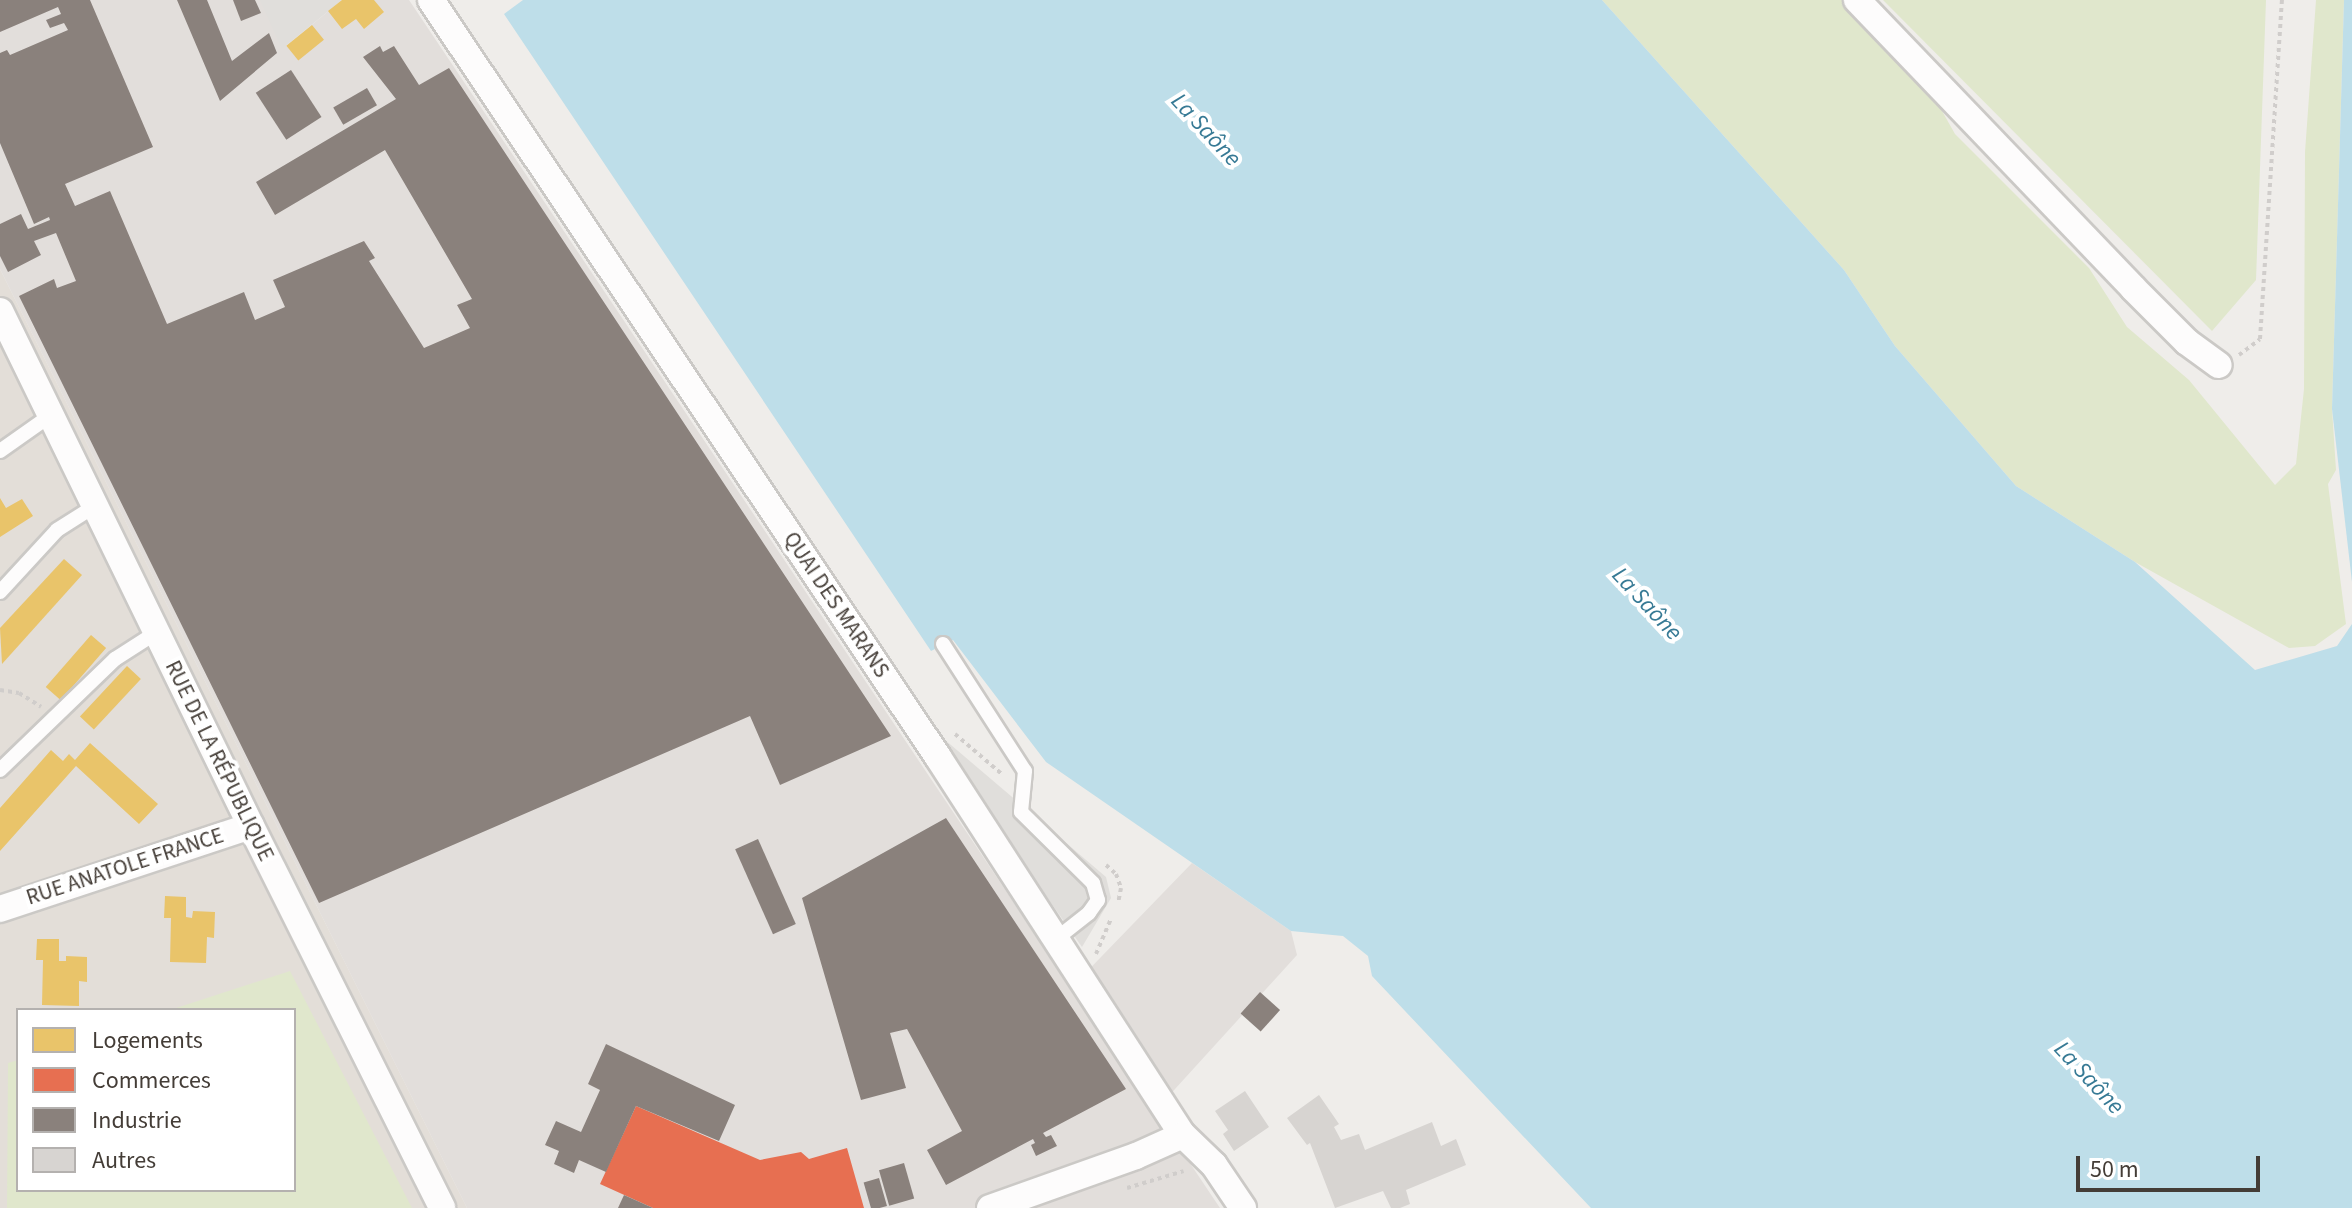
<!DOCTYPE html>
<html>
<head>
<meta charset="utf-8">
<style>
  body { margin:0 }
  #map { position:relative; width:2352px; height:1208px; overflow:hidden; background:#efedea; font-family:"Source Sans 3",sans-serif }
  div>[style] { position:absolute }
  .residential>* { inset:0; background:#e3ded8 }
  .industrial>* { inset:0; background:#e2dedb }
  .green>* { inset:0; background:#e0e7cc }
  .parking>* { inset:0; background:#e0dedb }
  .water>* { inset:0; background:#bedee9 }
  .homes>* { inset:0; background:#e9c46a; transform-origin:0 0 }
  .shops>* { inset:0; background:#e76f51 }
  .industry>* { inset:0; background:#8a817c; transform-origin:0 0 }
  .building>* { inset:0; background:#d7d4d1 }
  .path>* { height:4px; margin-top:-2px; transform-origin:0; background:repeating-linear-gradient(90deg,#d0cdcb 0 4px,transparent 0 8px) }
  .roads { filter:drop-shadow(2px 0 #cbc9c6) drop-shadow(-2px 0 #cbc9c6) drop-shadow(0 2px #cbc9c6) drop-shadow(0 -2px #cbc9c6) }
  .lane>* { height:14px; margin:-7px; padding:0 7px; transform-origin:7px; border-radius:7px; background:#fdfcfc }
  .street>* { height:26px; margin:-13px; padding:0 13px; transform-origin:13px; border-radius:13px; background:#fdfcfc }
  span { translate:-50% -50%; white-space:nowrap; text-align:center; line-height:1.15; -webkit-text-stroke:8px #fff; paint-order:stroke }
  .street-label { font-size:22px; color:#443d37 }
  .water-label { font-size:24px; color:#377a95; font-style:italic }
  .legend { position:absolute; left:16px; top:1008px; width:280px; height:184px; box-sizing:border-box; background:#fff; border:2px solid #b4b1af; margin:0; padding:10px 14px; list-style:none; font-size:24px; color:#443d37 }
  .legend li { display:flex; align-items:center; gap:16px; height:40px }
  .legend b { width:40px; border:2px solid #b4b1af }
  .scale { position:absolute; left:2076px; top:1156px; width:184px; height:36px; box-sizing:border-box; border:4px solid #443d37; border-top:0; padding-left:10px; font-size:24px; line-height:28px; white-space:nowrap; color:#443d37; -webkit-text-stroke:6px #fff; paint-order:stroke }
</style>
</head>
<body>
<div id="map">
  <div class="residential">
    <i style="clip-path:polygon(evenodd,0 269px,467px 1208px,0 1208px,0 269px,18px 1010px,294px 1010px,294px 1190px,18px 1190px,18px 1010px)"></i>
  </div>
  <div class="industrial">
    <i style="clip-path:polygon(0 0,265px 0,286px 46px,342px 0,409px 0,1071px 988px,1192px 863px,1291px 931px,1297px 955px,1155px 1111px,1220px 1208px,467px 1208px,0 269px)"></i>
  </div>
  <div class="green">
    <i style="clip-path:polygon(1602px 0,1843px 0,1929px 88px,1955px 134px,2089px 268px,2127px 327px,2189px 380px,2275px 485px,2296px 464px,2304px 389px,2305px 152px,2316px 0,2344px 0,2332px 409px,2336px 470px,2328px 484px,2346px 624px,2315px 646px,2289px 648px,2135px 562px,2016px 486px,1895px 346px,1844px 270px)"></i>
    <i style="clip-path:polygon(1883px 0,2266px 0,2256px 280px,2212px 331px)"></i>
    <i style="clip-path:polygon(290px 971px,412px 1208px,7px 1208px,8px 1063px,18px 1060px,18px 1190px,294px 1190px,294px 1010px,170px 1010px)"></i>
  </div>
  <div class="parking">
    <i style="clip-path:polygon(260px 0,342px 0,282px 49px)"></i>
    <i style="clip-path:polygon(924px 722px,1106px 877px,1111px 898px,1082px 947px)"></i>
  </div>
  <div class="water">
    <i style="clip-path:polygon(523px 0,1602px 0,1844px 270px,1895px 346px,2016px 486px,2135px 562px,2255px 670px,2337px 646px,2352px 624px,2352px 1208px,1591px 1208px,1372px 976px,1368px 956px,1343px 936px,1291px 931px,1046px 762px,953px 640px,931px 651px,504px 14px)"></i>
    <i style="clip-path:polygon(2344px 0,2352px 0,2352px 582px,2332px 409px)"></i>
  </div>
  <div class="homes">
    <i style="clip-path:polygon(342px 0,374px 0,384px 12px,364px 29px,356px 19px,342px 29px,328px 11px)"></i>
    <i style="left:312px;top:25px;width:19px;height:33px;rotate:51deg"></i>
    <i style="clip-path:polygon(0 498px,6px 508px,22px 499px,33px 516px,0 537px)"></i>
    <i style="clip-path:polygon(64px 559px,82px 575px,2px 664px,0 628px)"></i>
    <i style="left:91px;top:635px;width:20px;height:69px;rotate:41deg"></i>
    <i style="left:127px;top:666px;width:19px;height:69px;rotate:43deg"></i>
    <i style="clip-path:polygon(90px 743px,158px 804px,139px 824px,76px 766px,0 851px,0 808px,51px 750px,63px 761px,69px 754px,75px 760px)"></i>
    <i style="clip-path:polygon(165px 896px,186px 897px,186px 917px,192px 918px,193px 911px,215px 912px,214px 938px,207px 937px,206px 963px,170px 962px,171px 918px,164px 918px)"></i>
    <i style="clip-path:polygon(37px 939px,59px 939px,59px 961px,66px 961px,66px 956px,87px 957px,87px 982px,79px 981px,79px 1006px,42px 1005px,43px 960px,36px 960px)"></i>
  </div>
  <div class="shops">
    <i style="clip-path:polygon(636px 1106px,760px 1160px,801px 1152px,809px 1159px,847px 1148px,864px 1208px,653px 1208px,600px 1184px)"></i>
  </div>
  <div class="industry">
    <i style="clip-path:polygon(0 0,90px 0,153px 147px,65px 184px,75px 206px,110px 191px,167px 324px,244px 292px,255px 320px,285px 307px,273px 280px,364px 241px,375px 258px,369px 261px,424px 348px,470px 328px,457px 305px,472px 299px,385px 150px,275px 215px,256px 182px,396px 99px,363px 57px,380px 46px,383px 52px,394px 46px,419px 85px,449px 68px,891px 736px,780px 785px,750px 716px,319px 903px,19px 296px,54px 279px,57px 288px,76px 281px,56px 233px,34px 241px,41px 255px,8px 272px,0 256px,0 224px,21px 214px,28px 229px,50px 220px,49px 217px,34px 224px,0 143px,0 53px,7px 50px,10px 55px,68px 30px,64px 23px,50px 28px,46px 20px,61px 14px,58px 7px,0 32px)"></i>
    <i style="clip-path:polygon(177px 0,207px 0,232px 61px,269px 33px,277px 53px,220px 101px)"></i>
    <i style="clip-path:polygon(233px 0,255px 0,261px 13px,241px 21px)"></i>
    <i style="left:291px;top:70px;width:56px;height:42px;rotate:57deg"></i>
    <i style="left:367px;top:88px;width:20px;height:39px;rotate:60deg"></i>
    <i style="clip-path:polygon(946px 818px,1126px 1089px,1043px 1133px,1046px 1137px,1051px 1135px,1057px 1146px,1036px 1156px,1031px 1145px,1035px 1143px,1033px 1139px,946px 1185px,927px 1150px,962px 1131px,907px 1029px,890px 1033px,906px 1088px,861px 1100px,802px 898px)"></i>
    <i style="left:758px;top:839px;width:93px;height:25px;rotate:66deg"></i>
    <i style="left:1260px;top:992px;width:27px;height:29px;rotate:42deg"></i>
    <i style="clip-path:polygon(606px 1044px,735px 1105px,719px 1141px,636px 1106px,606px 1172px,579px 1160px,574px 1173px,554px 1164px,559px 1151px,545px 1145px,556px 1121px,581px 1132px,600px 1090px,588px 1084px)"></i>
    <i style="left:904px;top:1163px;width:37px;height:26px;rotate:74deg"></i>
    <i style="left:879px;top:1178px;width:29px;height:16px;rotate:74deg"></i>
    <i style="clip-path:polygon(624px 1195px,653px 1208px,618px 1208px)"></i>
  </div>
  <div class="building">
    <i style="clip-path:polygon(1245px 1091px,1269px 1127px,1234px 1151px,1223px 1134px,1228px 1130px,1215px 1111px)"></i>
    <i style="clip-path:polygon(1319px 1095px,1339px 1124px,1334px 1127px,1341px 1140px,1359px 1134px,1365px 1150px,1432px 1122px,1441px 1146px,1456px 1139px,1466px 1165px,1406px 1190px,1410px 1204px,1400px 1208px,1391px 1208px,1383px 1191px,1335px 1208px,1310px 1143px,1307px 1145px,1287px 1118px)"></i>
  </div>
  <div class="path">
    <i style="left:2239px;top:355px;width:26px;rotate:-37deg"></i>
    <i style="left:2260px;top:339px;width:340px;rotate:-86.3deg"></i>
    <i style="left:0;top:690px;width:19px;rotate:9deg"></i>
    <i style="left:19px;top:693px;width:26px;rotate:32deg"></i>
    <i style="left:955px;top:734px;width:63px;rotate:40.5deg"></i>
    <i style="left:1106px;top:865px;width:13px;rotate:42deg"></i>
    <i style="left:1116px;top:874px;width:15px;rotate:70deg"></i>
    <i style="left:1121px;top:888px;width:15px;rotate:101deg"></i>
    <i style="left:1096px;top:954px;width:39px;rotate:-67deg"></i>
    <i style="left:1127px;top:1188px;width:59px;rotate:-16.6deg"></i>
  </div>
  <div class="roads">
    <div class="lane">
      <i style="left:0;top:451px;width:62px;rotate:-35.2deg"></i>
      <i style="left:0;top:592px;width:84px;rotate:-47.4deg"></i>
      <i style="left:57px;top:530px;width:45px;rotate:-32.3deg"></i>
      <i style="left:943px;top:644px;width:151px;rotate:57.2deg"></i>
      <i style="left:1025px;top:771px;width:41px;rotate:95.6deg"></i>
      <i style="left:1021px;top:812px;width:101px;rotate:44.6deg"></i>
      <i style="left:1093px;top:883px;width:18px;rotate:74deg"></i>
      <i style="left:1098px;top:900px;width:16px;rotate:125deg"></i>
      <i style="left:1089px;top:913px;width:42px;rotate:141.8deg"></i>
      <i style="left:0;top:770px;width:160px;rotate:-44deg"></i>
      <i style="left:115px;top:659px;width:50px;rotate:-32.7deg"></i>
    </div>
    <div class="street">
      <i style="left:431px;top:0;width:911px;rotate:56.19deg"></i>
      <i style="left:938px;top:757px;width:450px;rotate:57.1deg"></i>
      <i style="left:1183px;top:1135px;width:43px;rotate:44.1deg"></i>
      <i style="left:1214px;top:1165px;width:52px;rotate:56deg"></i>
      <i style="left:1857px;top:0;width:399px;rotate:46.2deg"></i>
      <i style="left:2133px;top:288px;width:76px;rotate:45deg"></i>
      <i style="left:2187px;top:342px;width:39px;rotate:36deg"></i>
      <i style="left:0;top:311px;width:573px;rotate:64.02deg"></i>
      <i style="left:251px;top:826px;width:427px;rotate:63.4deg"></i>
      <i style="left:0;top:909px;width:264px;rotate:-18.3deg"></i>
      <i style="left:990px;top:1208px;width:155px;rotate:-19.6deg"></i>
      <i style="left:1136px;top:1156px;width:51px;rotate:-24.1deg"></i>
    </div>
  </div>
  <div class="street-label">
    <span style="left:836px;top:605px;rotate:56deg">QUAI DES MARANS</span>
    <span style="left:219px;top:761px;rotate:64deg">RUE DE LA RÉPUBLIQUE</span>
    <span style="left:125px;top:867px;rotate:-18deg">RUE ANATOLE FRANCE</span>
  </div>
  <div class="water-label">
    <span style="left:1206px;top:130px;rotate:47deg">La Saône</span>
    <span style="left:1647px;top:604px;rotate:47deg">La Saône</span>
    <span style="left:2089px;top:1078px;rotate:47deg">La Saône</span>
  </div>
  <ul class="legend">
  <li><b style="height:22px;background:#e9c46a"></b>Logements</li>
  <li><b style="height:22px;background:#e76f51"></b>Commerces</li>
  <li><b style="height:22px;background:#8a817c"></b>Industrie</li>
  <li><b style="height:22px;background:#d7d4d1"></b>Autres</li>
  </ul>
  <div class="scale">50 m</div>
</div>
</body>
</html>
